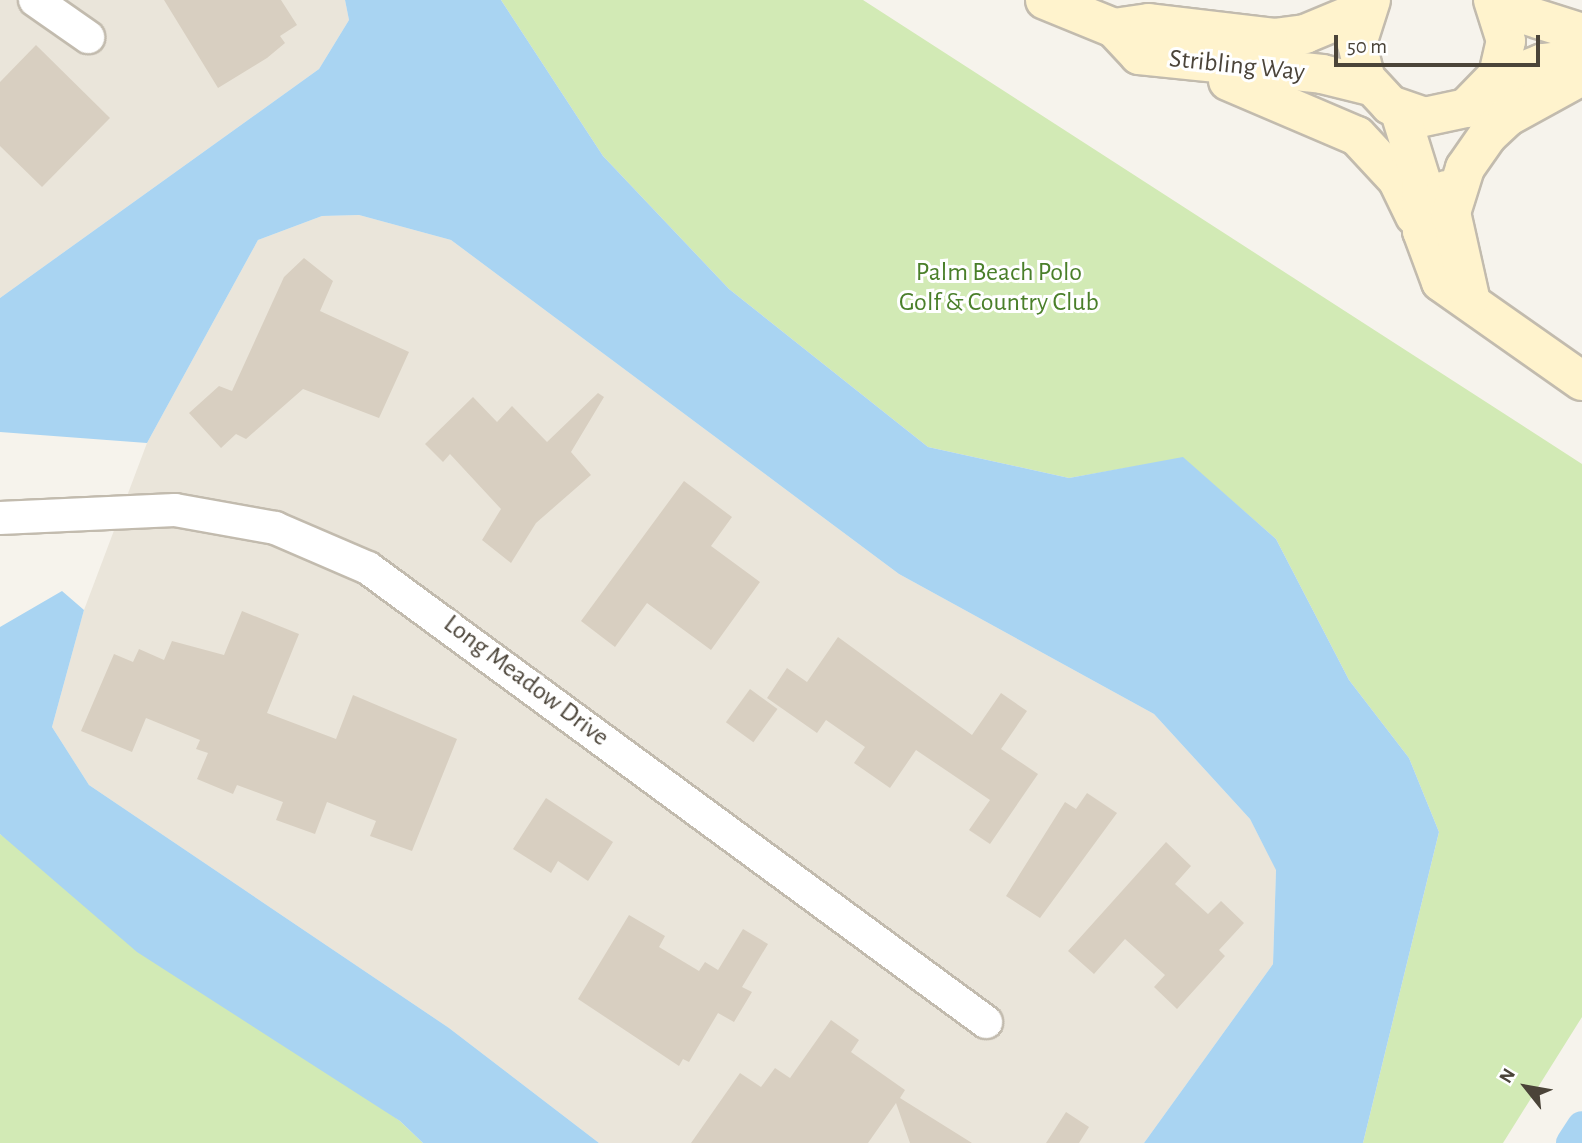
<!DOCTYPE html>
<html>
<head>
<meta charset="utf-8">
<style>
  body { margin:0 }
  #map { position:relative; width:1582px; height:1143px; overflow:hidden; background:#f6f3ec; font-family:"Alegreya Sans",sans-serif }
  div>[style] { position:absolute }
  .residential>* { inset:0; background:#eae5da }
  .green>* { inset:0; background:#d2eab5 }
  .water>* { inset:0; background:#a9d4f2 }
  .canal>* { height:30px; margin:-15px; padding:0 15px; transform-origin:15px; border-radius:15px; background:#a9d4f2 }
  .building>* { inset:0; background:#d8cfc1; transform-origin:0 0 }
  .roads { filter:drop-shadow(2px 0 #c2bbae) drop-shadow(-2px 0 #c2bbae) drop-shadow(0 2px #c2bbae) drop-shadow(0 -2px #c2bbae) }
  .street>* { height:32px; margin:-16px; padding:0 16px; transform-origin:16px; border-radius:16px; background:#fff }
  .secondary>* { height:38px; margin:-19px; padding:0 19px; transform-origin:19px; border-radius:19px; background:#fff3cd }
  span { translate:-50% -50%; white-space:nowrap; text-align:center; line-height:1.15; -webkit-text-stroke:6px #fff; paint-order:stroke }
  .street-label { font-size:26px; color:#4b4439 }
  .park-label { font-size:26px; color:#4a7f2a }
  .north { position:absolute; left:1491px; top:1052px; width:70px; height:70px; -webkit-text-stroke:5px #fff; paint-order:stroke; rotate:301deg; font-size:19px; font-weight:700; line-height:28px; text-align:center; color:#4b4439 }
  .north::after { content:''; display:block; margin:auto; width:24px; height:32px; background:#4b4439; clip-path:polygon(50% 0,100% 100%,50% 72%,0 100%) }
  .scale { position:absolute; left:1334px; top:35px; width:206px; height:32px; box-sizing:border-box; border:4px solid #4b4439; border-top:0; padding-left:9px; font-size:21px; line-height:24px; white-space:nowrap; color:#4b4439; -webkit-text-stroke:5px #fff; paint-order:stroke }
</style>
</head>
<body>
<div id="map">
  <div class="residential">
    <i style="clip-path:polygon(0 0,345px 0,349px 20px,319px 69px,0 298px)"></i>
    <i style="clip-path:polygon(359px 215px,451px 240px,899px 574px,1154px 714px,1250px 819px,1276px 869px,1273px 964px,1144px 1143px,599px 1143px,449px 1028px,89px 785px,52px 727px,84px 610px,147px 443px,258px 240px,322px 216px)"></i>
  </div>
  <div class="green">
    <i style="clip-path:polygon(501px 0,863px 0,1582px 464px,1582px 1017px,1503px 1143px,1363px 1143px,1439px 832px,1409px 758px,1349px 680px,1276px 539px,1183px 458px,1069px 478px,928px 447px,729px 289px,603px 156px)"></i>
    <i style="clip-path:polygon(0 834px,400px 1121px,423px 1143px,0 1143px)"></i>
  </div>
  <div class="water">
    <i style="clip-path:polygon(345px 0,501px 0,603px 156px,729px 289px,928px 447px,1069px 478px,1183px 457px,1276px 539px,1349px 680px,1409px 758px,1439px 832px,1363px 1143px,1144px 1143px,1273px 964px,1276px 870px,1250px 819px,1154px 714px,899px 574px,451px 240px,359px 215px,322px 216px,258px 240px,147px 443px,0 432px,0 298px,319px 69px,349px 20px)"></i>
    <i style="clip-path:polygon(62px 591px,84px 610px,52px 727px,89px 785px,449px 1028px,599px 1143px,423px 1143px,400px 1121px,137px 952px,0 834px,0 627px)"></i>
  </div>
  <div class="canal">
    <i style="left:1571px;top:1143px;width:20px;rotate:-57deg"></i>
  </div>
  <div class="building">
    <i style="clip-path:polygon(164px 0,281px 0,297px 25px,280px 36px,285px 43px,267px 58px,218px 88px)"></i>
    <i style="clip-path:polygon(36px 45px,110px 118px,42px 187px,0 146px,0 82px)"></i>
    <i style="clip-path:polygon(304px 258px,333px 281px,320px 311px,409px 352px,379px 418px,303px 389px,246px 439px,236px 434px,221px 448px,189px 413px,219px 386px,232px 391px,284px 277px)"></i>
    <i style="clip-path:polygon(598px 393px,604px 397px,571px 452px,591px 475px,536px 523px,511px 563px,482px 540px,501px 509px,450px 454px,443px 462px,425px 444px,473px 397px,497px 422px,512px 406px,547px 442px)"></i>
    <i style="clip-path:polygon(684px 481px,732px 517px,711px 546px,760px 582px,711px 650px,647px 603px,615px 647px,581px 621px)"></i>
    <i style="clip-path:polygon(242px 611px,299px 634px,267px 713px,336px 739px,353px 695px,457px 739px,412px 851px,370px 836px,376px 821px,327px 802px,315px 834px,276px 820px,283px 802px,237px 785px,233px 794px,197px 779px,208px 753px,196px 749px,200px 740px,146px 718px,132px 752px,81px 731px,114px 654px,133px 662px,139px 649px,164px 660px,172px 641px,224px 655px)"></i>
    <i style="clip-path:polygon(838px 637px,972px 735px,1001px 693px,1027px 711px,1001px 749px,1038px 774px,990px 844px,969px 830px,990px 800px,916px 750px,890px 788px,854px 763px,865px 747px,826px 720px,817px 733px,767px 698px,787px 668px,807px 682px)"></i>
    <i style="left:750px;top:689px;width:34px;height:41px;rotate:36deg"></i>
    <i style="clip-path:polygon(1087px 793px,1117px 813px,1040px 918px,1006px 896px,1065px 802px,1076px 809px)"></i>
    <i style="clip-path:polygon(546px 798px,613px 842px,588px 881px,558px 861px,551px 873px,513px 849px)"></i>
    <i style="clip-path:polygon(1166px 842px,1191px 866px,1175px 884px,1208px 914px,1221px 901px,1244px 923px,1219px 950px,1225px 956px,1177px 1009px,1154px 987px,1165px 975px,1125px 939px,1094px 974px,1068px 951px)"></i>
    <i style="clip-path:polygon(629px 915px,665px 936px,659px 947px,699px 971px,705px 962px,718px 970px,743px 929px,768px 944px,742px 987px,752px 992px,734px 1022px,718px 1013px,689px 1062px,683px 1059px,679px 1066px,578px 999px)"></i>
    <i style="clip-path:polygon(831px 1020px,859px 1040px,851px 1052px,905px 1090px,900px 1098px,972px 1143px,910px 1143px,896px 1103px,868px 1143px,691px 1143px,740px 1073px,761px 1087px,775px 1068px,790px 1078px)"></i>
    <i style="clip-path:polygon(1066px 1112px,1089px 1127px,1079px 1143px,1046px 1143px)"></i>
  </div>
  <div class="roads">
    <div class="street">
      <i style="left:35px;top:0;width:65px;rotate:34.9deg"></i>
      <i style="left:0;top:518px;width:175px;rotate:-2.6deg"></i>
      <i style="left:175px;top:510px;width:102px;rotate:10.2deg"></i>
      <i style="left:275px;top:528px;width:101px;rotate:23.3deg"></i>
      <i style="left:368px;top:568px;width:767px;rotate:36.3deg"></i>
    </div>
    <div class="secondary">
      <i style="left:1045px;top:0;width:74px;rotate:22.1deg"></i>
      <i style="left:1114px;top:28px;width:37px;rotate:47deg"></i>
      <i style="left:1139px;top:55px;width:184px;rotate:5.9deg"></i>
      <i style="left:1322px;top:74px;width:50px;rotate:13.8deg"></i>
      <i style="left:1371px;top:0;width:46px;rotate:107.7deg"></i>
      <i style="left:1357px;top:44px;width:36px;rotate:76deg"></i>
      <i style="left:1366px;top:79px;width:35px;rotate:47deg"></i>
      <i style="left:1390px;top:105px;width:36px;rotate:19deg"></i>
      <i style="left:1424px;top:117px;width:43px;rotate:-12.1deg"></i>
      <i style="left:1466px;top:108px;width:46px;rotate:-45.9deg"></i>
      <i style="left:1498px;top:75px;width:35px;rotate:-77deg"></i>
      <i style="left:1506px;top:41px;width:43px;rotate:-107.6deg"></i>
      <i style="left:1497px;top:6px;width:89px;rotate:17.6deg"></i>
      <i style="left:1114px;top:28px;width:35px;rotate:-8deg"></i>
      <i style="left:1149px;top:23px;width:126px;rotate:6.8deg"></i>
      <i style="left:1274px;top:38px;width:31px;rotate:-7deg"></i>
      <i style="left:1305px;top:34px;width:65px;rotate:-22.6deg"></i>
      <i style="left:1228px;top:81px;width:140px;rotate:23.1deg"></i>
      <i style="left:1357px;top:136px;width:59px;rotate:47.1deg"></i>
      <i style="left:1397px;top:179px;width:41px;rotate:64.1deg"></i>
      <i style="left:1493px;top:83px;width:54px;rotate:-21.8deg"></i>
      <i style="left:1543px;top:63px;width:39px;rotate:-7deg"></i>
      <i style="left:1399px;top:109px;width:74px;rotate:72.8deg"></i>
      <i style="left:1421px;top:180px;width:51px;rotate:88.9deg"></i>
      <i style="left:1422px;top:231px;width:54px;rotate:69.6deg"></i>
      <i style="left:1441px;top:282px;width:172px;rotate:35.1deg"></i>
      <i style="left:1446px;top:190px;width:110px;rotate:77.4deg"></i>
      <i style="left:1450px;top:216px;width:50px;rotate:-72.6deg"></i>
      <i style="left:1465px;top:168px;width:40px;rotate:-55.1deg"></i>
      <i style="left:1488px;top:135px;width:26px;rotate:-43deg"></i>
      <i style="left:1507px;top:117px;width:85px;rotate:-28.7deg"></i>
    </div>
  </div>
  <div class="street-label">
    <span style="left:1237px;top:66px;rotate:6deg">Stribling Way</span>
    <span style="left:526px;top:681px;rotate:37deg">Long Meadow Drive</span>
  </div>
  <div class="park-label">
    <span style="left:999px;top:288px">Palm Beach Polo<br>Golf &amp; Country Club</span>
  </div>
  <div class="north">N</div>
  <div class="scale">50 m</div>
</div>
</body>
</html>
